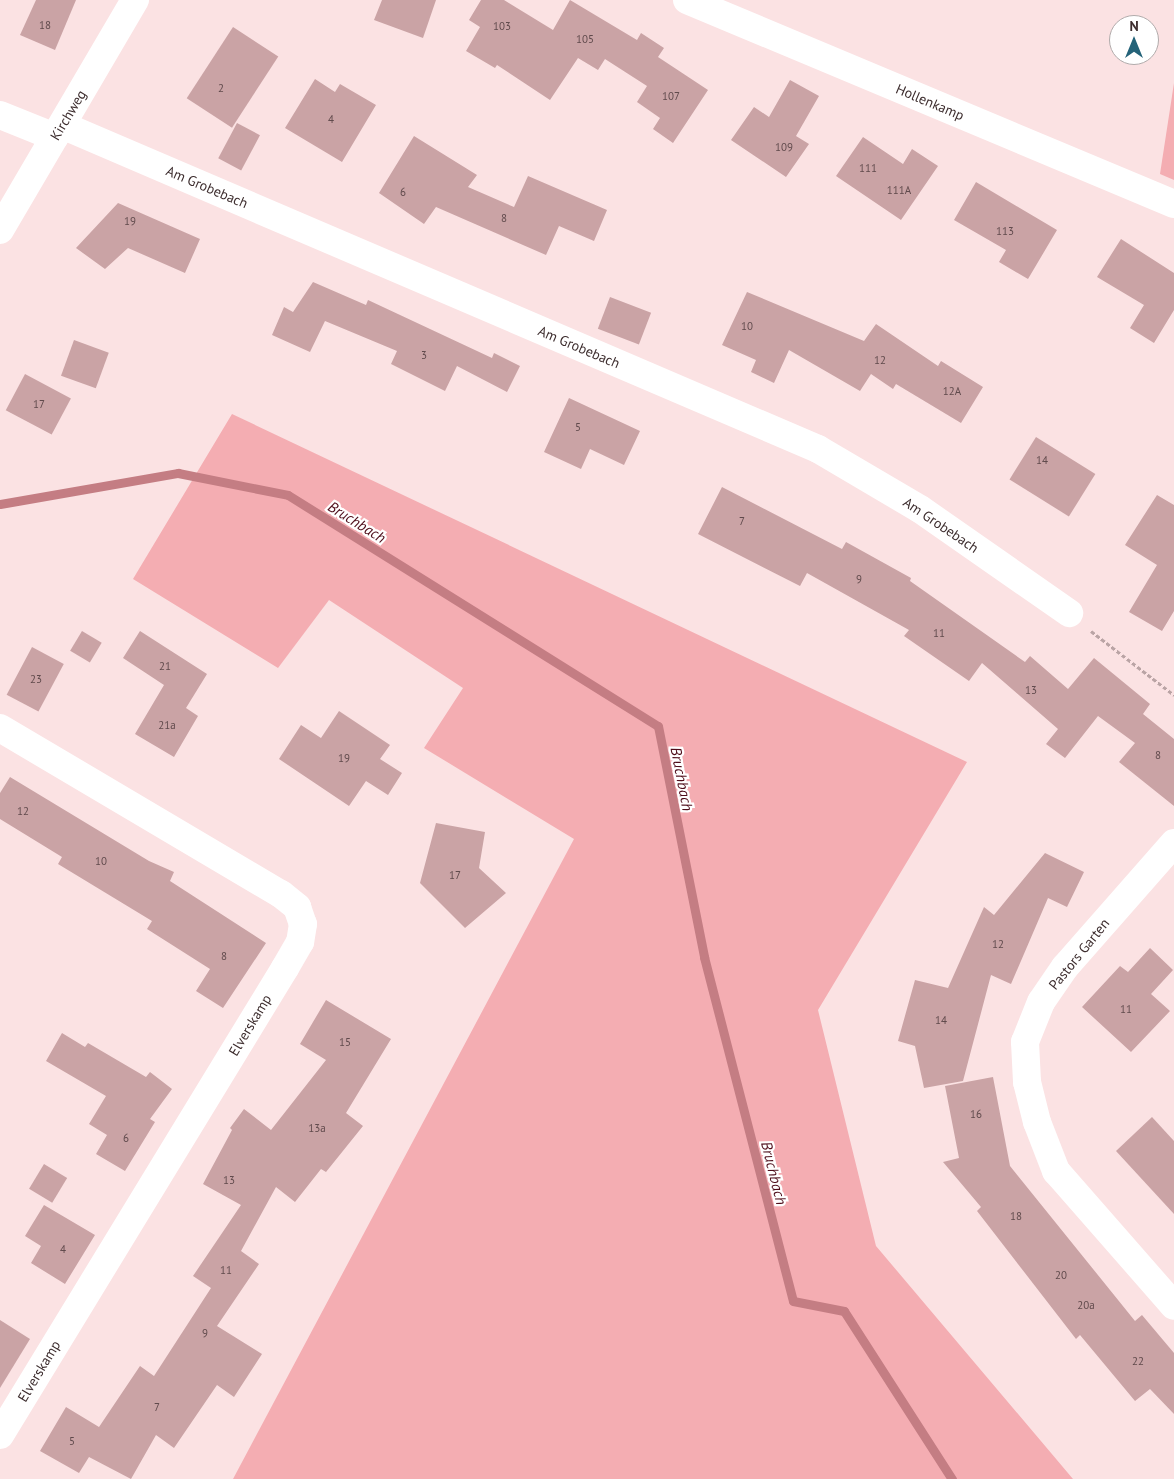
<!DOCTYPE html>
<html>
<head>
<meta charset="utf-8">
<style>
  body { margin:0 }
  #map { position:relative; width:1174px; height:1479px; overflow:hidden; background:#fbe2e3; font-family:"PT Sans",sans-serif }
  div>[style] { position:absolute }
  .green>* { inset:0; background:#f4adb2 }
  .stream>* { height:9px; margin:-4.5px; padding:0 4.5px; transform-origin:4.5px; border-radius:4.5px; background:#c47d83 }
  .building>* { inset:0; background:#caa3a5; transform-origin:0 0 }
  .path>* { height:3px; margin-top:-1.5px; transform-origin:0; background:repeating-linear-gradient(90deg,#baa4a5 0 4px,transparent 0 6.5px) }
  .street>* { height:28px; margin:-14px; padding:0 14px; transform-origin:14px; border-radius:14px; background:#fff }
  span { translate:-50% -50%; white-space:nowrap; text-align:center; line-height:1.15; -webkit-text-stroke:4.5px #fff; paint-order:stroke }
  .number-label { font-size:11px; color:#604a4c }
  .number-label span { -webkit-text-stroke-width:0 }
  .street-label { font-size:14px; color:#3d2d2e }
  .water-label { font-size:15px; color:#4e0d1a; font-style:italic }
  .north { position:absolute; left:1109px; top:15px; width:50px; height:50px; box-sizing:border-box; background:#fff; border:1px solid #b1abab; border-radius:50%; rotate:0deg; font-size:14px; font-weight:700; line-height:20px; text-align:center; color:#3d2d2e }
  .north::after { content:''; display:block; margin:auto; width:18px; height:22px; background:#246379; clip-path:polygon(50% 0,100% 100%,50% 72%,0 100%) }
</style>
</head>
<body>
<div id="map">
  <div class="green">
    <i style="clip-path:polygon(1174px 83px,1174px 180px,1160px 174px)"></i>
    <i style="clip-path:polygon(232px 414px,967px 762px,818px 1010px,876px 1246px,1073px 1479px,233px 1479px,574px 839px,424px 748px,463px 688px,329px 600px,278px 668px,133px 579px)"></i>
  </div>
  <div class="stream">
    <i style="left:0;top:504px;width:181px;rotate:-9.9deg"></i>
    <i style="left:178px;top:473px;width:112px;rotate:11.3deg"></i>
    <i style="left:288px;top:495px;width:436px;rotate:32deg"></i>
    <i style="left:658px;top:726px;width:236px;rotate:78.7deg"></i>
    <i style="left:704px;top:957px;width:355px;rotate:75.5deg"></i>
    <i style="left:793px;top:1301px;width:52px;rotate:11.1deg"></i>
    <i style="left:844px;top:1311px;width:200px;rotate:57.3deg"></i>
  </div>
  <div class="building">
    <i style="clip-path:polygon(36px 0,76px 0,55px 50px,20px 35px)"></i>
    <i style="clip-path:polygon(382px 0,436px 0,423px 38px,374px 20px)"></i>
    <i style="clip-path:polygon(481px 0,504px 0,553px 30px,570px 0,637px 40px,641px 33px,664px 48px,658px 57px,708px 90px,673px 143px,653px 129px,660px 118px,637px 102px,647px 86px,605px 59px,598px 70px,578px 58px,550px 100px,497px 65px,495px 68px,466px 51px,480px 27px,469px 20px)"></i>
    <i style="left:233px;top:27px;width:54px;height:85px;rotate:33deg"></i>
    <i style="clip-path:polygon(315px 79px,335px 92px,340px 84px,376px 105px,342px 162px,285px 128px)"></i>
    <i style="clip-path:polygon(790px 80px,819px 96px,796px 136px,809px 144px,786px 177px,731px 140px,754px 107px,769px 117px)"></i>
    <i style="left:237px;top:123px;width:26px;height:40px;rotate:28deg"></i>
    <i style="clip-path:polygon(414px 136px,477px 175px,468px 187px,514px 207px,528px 176px,607px 210px,594px 241px,559px 226px,546px 255px,436px 207px,424px 224px,379px 193px)"></i>
    <i style="clip-path:polygon(863px 137px,903px 164px,912px 149px,938px 166px,901px 220px,836px 176px)"></i>
    <i style="clip-path:polygon(976px 182px,1057px 230px,1028px 279px,999px 262px,1006px 250px,954px 220px)"></i>
    <i style="clip-path:polygon(118px 203px,200px 239px,185px 273px,128px 248px,105px 269px,76px 248px)"></i>
    <i style="clip-path:polygon(1121px 239px,1174px 273px,1174px 310px,1154px 343px,1130px 328px,1144px 305px,1097px 277px)"></i>
    <i style="clip-path:polygon(313px 282px,366px 305px,368px 300px,492px 358px,494px 353px,520px 366px,507px 392px,457px 366px,445px 391px,391px 364px,397px 351px,325px 321px,310px 352px,272px 335px,284px 307px,293px 312px)"></i>
    <i style="clip-path:polygon(747px 292px,864px 341px,876px 324px,938px 366px,941px 361px,983px 387px,961px 423px,896px 384px,893px 389px,871px 374px,860px 391px,789px 350px,774px 383px,751px 372px,756px 360px,722px 345px)"></i>
    <i style="left:610px;top:297px;width:44px;height:34px;rotate:21deg"></i>
    <i style="left:74px;top:340px;width:37px;height:38px;rotate:20deg"></i>
    <i style="left:25px;top:374px;width:52px;height:41px;rotate:28deg"></i>
    <i style="clip-path:polygon(569px 398px,640px 431px,624px 465px,590px 449px,581px 469px,544px 452px)"></i>
    <i style="left:1036px;top:437px;width:70px;height:50px;rotate:32deg"></i>
    <i style="clip-path:polygon(722px 487px,842px 549px,846px 542px,911px 578px,910px 581px,1025px 662px,1030px 656px,1068px 689px,1094px 658px,1150px 704px,1143px 714px,1174px 739px,1174px 806px,1119px 762px,1135px 743px,1098px 716px,1065px 758px,1046px 744px,1058px 729px,982px 663px,969px 681px,904px 636px,909px 630px,807px 573px,800px 586px,698px 534px)"></i>
    <i style="clip-path:polygon(1157px 495px,1174px 505px,1174px 611px,1162px 631px,1129px 612px,1157px 565px,1125px 545px)"></i>
    <i style="left:82px;top:631px;width:23px;height:23px;rotate:31deg"></i>
    <i style="clip-path:polygon(140px 631px,207px 674px,186px 708px,198px 716px,174px 757px,135px 734px,164px 685px,123px 658px)"></i>
    <i style="left:32px;top:647px;width:36px;height:54px;rotate:28deg"></i>
    <i style="clip-path:polygon(339px 711px,390px 745px,380px 759px,402px 773px,388px 795px,366px 781px,349px 806px,279px 759px,301px 725px,321px 738px)"></i>
    <i style="clip-path:polygon(10px 777px,149px 861px,174px 872px,170px 881px,266px 943px,223px 1008px,196px 991px,210px 969px,147px 929px,152px 921px,58px 864px,62px 857px,0 819px,0 793px)"></i>
    <i style="clip-path:polygon(436px 823px,485px 832px,479px 868px,506px 893px,465px 928px,420px 883px)"></i>
    <i style="clip-path:polygon(1045px 853px,1084px 872px,1067px 907px,1048px 898px,1011px 984px,991px 975px,963px 1081px,924px 1088px,915px 1046px,898px 1041px,915px 980px,948px 988px,984px 907px,994px 915px)"></i>
    <i style="clip-path:polygon(1150px 948px,1173px 970px,1151px 994px,1170px 1011px,1131px 1052px,1082px 1007px,1120px 966px,1128px 972px)"></i>
    <i style="clip-path:polygon(326px 1000px,391px 1039px,346px 1113px,363px 1126px,326px 1172px,321px 1169px,295px 1202px,276px 1187px,241px 1251px,259px 1264px,217px 1326px,262px 1354px,234px 1397px,217px 1385px,174px 1448px,156px 1435px,131px 1479px,89px 1457px,79px 1473px,40px 1451px,66px 1407px,99px 1427px,140px 1366px,154px 1376px,211px 1288px,193px 1276px,241px 1205px,203px 1184px,232px 1130px,230px 1128px,244px 1109px,271px 1130px,326px 1060px,300px 1044px)"></i>
    <i style="clip-path:polygon(62px 1033px,85px 1047px,88px 1043px,146px 1077px,150px 1072px,172px 1089px,150px 1119px,155px 1122px,125px 1171px,96px 1154px,107px 1135px,89px 1124px,106px 1096px,46px 1061px)"></i>
    <i style="clip-path:polygon(993px 1077px,1010px 1166px,1135px 1321px,1142px 1315px,1174px 1353px,1174px 1414px,1150px 1389px,1135px 1401px,1080px 1335px,1076px 1339px,977px 1211px,981px 1207px,943px 1162px,959px 1158px,945px 1086px)"></i>
    <i style="clip-path:polygon(1152px 1117px,1174px 1141px,1174px 1214px,1116px 1151px)"></i>
    <i style="left:44px;top:1164px;width:27px;height:29px;rotate:31deg"></i>
    <i style="clip-path:polygon(44px 1205px,95px 1235px,65px 1284px,31px 1263px,41px 1246px,25px 1236px)"></i>
    <i style="clip-path:polygon(0 1320px,30px 1339px,0 1388px)"></i>
  </div>
  <div class="path">
    <i style="left:1091px;top:631px;width:105px;rotate:37.6deg"></i>
  </div>
  <div class="street">
    <i style="left:687px;top:0;width:528px;rotate:22.73deg"></i>
    <i style="left:0;top:115px;width:59px;rotate:21.8deg"></i>
    <i style="left:64px;top:126px;width:820px;rotate:23.19deg"></i>
    <i style="left:818px;top:449px;width:118px;rotate:30.5deg"></i>
    <i style="left:920px;top:509px;width:182px;rotate:34.9deg"></i>
    <i style="left:0;top:230px;width:267px;rotate:-59.6deg"></i>
    <i style="left:0;top:728px;width:326px;rotate:30.6deg"></i>
    <i style="left:281px;top:894px;width:21px;rotate:39deg"></i>
    <i style="left:297px;top:907px;width:18px;rotate:71deg"></i>
    <i style="left:303px;top:924px;width:18px;rotate:99deg"></i>
    <i style="left:300px;top:942px;width:30px;rotate:120deg"></i>
    <i style="left:285px;top:968px;width:547px;rotate:121.39deg"></i>
    <i style="left:1174px;top:843px;width:165px;rotate:131.3deg"></i>
    <i style="left:1065px;top:967px;width:42px;rotate:124.4deg"></i>
    <i style="left:1041px;top:1002px;width:43px;rotate:111.8deg"></i>
    <i style="left:1025px;top:1042px;width:40px;rotate:87.1deg"></i>
    <i style="left:1027px;top:1082px;width:41px;rotate:76deg"></i>
    <i style="left:1037px;top:1122px;width:53px;rotate:68.8deg"></i>
    <i style="left:1056px;top:1171px;width:179px;rotate:48.8deg"></i>
  </div>
  <div class="number-label">
    <span style="left:45px;top:25px">18</span>
    <span style="left:502px;top:26px">103</span>
    <span style="left:585px;top:39px">105</span>
    <span style="left:221px;top:88px">2</span>
    <span style="left:671px;top:96px">107</span>
    <span style="left:331px;top:119px">4</span>
    <span style="left:784px;top:147px">109</span>
    <span style="left:868px;top:168px">111</span>
    <span style="left:899px;top:190px">111A</span>
    <span style="left:403px;top:192px">6</span>
    <span style="left:504px;top:218px">8</span>
    <span style="left:130px;top:221px">19</span>
    <span style="left:1005px;top:231px">113</span>
    <span style="left:747px;top:326px">10</span>
    <span style="left:424px;top:355px">3</span>
    <span style="left:880px;top:360px">12</span>
    <span style="left:952px;top:391px">12A</span>
    <span style="left:39px;top:404px">17</span>
    <span style="left:578px;top:427px">5</span>
    <span style="left:1042px;top:460px">14</span>
    <span style="left:742px;top:521px">7</span>
    <span style="left:859px;top:579px">9</span>
    <span style="left:939px;top:633px">11</span>
    <span style="left:165px;top:666px">21</span>
    <span style="left:36px;top:679px">23</span>
    <span style="left:1031px;top:690px">13</span>
    <span style="left:167px;top:725px">21a</span>
    <span style="left:1158px;top:755px">8</span>
    <span style="left:344px;top:758px">19</span>
    <span style="left:23px;top:811px">12</span>
    <span style="left:101px;top:861px">10</span>
    <span style="left:455px;top:875px">17</span>
    <span style="left:998px;top:944px">12</span>
    <span style="left:224px;top:956px">8</span>
    <span style="left:1126px;top:1009px">11</span>
    <span style="left:941px;top:1020px">14</span>
    <span style="left:345px;top:1042px">15</span>
    <span style="left:976px;top:1114px">16</span>
    <span style="left:317px;top:1128px">13a</span>
    <span style="left:126px;top:1138px">6</span>
    <span style="left:229px;top:1180px">13</span>
    <span style="left:1016px;top:1216px">18</span>
    <span style="left:63px;top:1249px">4</span>
    <span style="left:226px;top:1270px">11</span>
    <span style="left:1061px;top:1275px">20</span>
    <span style="left:1086px;top:1305px">20a</span>
    <span style="left:205px;top:1333px">9</span>
    <span style="left:1138px;top:1361px">22</span>
    <span style="left:157px;top:1407px">7</span>
    <span style="left:72px;top:1441px">5</span>
  </div>
  <div class="street-label">
    <span style="left:930px;top:102px;rotate:23deg">Hollenkamp</span>
    <span style="left:68px;top:115px;rotate:-59deg">Kirchweg</span>
    <span style="left:207px;top:187px;rotate:23deg">Am Grobebach</span>
    <span style="left:579px;top:347px;rotate:23deg">Am Grobebach</span>
    <span style="left:941px;top:525px;rotate:34deg">Am Grobebach</span>
    <span style="left:1079px;top:954px;rotate:-51deg">Pastors Garten</span>
    <span style="left:250px;top:1025px;rotate:-59deg">Elverskamp</span>
    <span style="left:39px;top:1371px;rotate:-59deg">Elverskamp</span>
  </div>
  <div class="water-label">
    <span style="left:357px;top:522px;rotate:32deg">Bruchbach</span>
    <span style="left:682px;top:779px;rotate:79deg">Bruchbach</span>
    <span style="left:774px;top:1173px;rotate:76deg">Bruchbach</span>
  </div>
  <div class="north">N</div>
</div>
</body>
</html>
